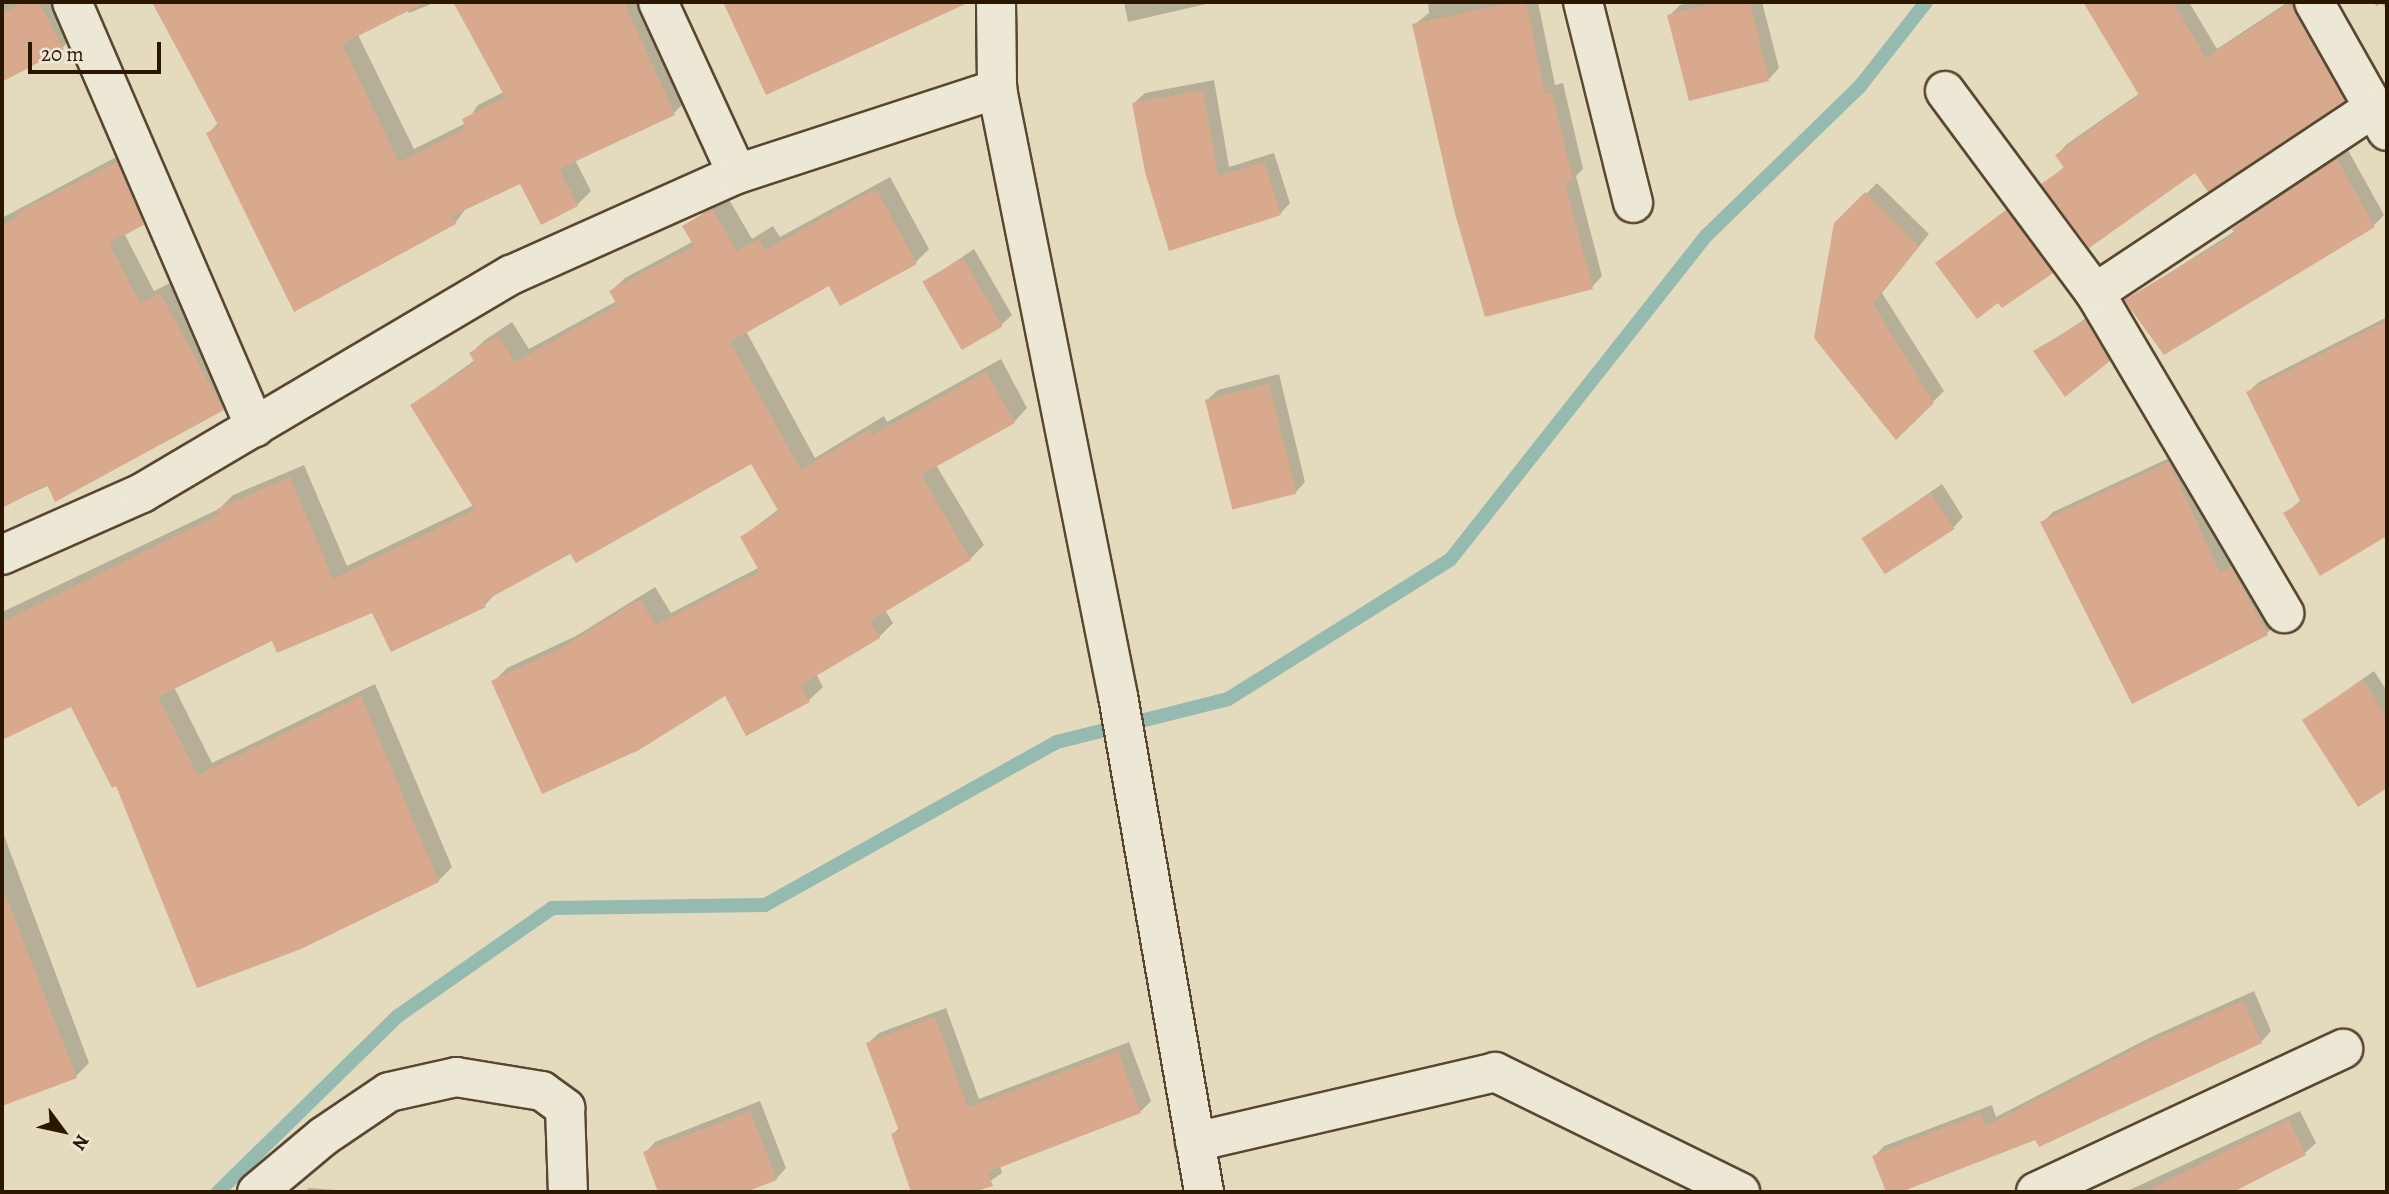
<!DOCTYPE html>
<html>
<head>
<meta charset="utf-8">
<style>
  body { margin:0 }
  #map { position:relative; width:2389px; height:1194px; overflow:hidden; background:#e4dbbf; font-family:Alegreya,serif }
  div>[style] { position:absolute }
  .shadow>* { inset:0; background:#0003 }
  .stream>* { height:14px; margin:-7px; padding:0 7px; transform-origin:7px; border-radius:7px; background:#95bbb1 }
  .building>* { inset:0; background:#d9a98d; transform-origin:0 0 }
  .roads { filter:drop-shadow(2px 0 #594730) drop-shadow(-2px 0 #594730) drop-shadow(0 2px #594730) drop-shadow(0 -2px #594730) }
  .minor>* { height:38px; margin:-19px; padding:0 19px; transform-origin:19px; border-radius:19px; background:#ede8d5 }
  span { translate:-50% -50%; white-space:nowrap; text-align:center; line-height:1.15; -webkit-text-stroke:6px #ede8d5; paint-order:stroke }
  .frame { position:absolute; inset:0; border:4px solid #2b1600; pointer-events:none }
  .north { position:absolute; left:28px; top:1096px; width:70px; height:70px; -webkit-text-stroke:5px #ede8d5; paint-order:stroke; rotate:123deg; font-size:19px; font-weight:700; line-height:28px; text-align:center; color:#2b1600 }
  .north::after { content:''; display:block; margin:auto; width:24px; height:32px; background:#2b1600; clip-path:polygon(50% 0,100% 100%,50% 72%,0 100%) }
  .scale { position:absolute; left:28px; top:42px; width:133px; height:32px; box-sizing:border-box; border:4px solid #2b1600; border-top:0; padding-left:9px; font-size:21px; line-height:24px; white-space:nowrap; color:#2b1600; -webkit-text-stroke:5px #ede8d5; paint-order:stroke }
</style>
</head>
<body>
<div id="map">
  <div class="shadow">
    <i style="clip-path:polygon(2px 2px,54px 2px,73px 37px,62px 48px,2px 80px)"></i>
    <i style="clip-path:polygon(152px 2px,436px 2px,409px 13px,407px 9px,358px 35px,414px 149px,466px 123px,478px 105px,504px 92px,455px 2px,645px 2px,688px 99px,674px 113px,575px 160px,591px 191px,577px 205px,521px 181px,467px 207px,455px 223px,208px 134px,218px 123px)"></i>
    <i style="clip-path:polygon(728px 2px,960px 2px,767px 93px)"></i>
    <i style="clip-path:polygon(1124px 2px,1215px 2px,1128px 22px)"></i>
    <i style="clip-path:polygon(1428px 2px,1538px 2px,1555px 85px,1563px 83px,1583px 169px,1576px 176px,1602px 276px,1592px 287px,1414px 25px,1429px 13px)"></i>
    <i style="clip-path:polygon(1692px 2px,1762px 2px,1779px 68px,1769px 79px,1669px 16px,1680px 5px)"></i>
    <i style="clip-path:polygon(2085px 2px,2189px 2px,2217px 49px,2288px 2px,2305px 2px,2354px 89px,2344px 99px,2196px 171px,2044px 184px,2065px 166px,2057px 155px,2067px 144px,2140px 93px)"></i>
    <i style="clip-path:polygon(2374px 2px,2387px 2px,2387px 11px,2382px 3px,2376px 6px)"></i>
    <i style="clip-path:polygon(1214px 80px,1229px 167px,1274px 153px,1290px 203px,1280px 214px,1170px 249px,1134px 103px,1145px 93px)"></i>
    <i style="clip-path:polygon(131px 149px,157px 210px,124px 233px,154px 291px,174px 281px,236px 395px,223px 409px,2px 506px,2px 446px,35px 429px,2px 364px,2px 218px)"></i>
    <i style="clip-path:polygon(2348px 150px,2384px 215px,2374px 225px,2127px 300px,2235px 231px,2244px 218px)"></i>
    <i style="clip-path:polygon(890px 177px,929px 249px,916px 262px,829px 283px,746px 331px,815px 458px,884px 416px,887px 422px,1001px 359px,1027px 408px,1014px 422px,936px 465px,984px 545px,970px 559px,885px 610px,893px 623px,879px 637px,816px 674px,823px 687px,809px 700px,746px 733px,726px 694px,494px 681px,507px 668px,576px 636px,655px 587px,671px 613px,760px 567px,742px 537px,779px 509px,751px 462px,571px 551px,497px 592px,485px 605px,373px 610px,273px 638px,174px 687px,212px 763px,375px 684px,452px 867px,438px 881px,117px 783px,72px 705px,2px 738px,2px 612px,219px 509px,233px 495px,304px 465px,347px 566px,474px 505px,412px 405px,475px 360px,471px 353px,485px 340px,512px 322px,529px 349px,617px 301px,611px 291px,625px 278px,694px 241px,685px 226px,727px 196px,752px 239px,773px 226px,780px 237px)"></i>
    <i style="clip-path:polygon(1877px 183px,1929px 234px,1882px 293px,1944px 391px,1896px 438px,1836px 224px)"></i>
    <i style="clip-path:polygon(2018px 201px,2062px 261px,2052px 271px,1938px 263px)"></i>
    <i style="clip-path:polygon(974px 249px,1012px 315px,1001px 325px,925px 282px)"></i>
    <i style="clip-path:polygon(2097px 311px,2119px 349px,2109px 360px,2036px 351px)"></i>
    <i style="clip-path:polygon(2387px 317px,2387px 532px,2383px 536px,2285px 514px,2301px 500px,2248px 392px,2259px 382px)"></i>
    <i style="clip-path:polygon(1279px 374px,1305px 482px,1295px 493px,1207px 400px,1218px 390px)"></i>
    <i style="clip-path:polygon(2180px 453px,2231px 564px,2242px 558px,2277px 623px,2267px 633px,2042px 523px,2053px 512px)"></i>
    <i style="clip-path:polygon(1942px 484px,1963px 517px,1953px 528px,1864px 538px)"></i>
    <i style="clip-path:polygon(2374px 671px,2387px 691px,2387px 786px,2358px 805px,2304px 720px)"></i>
    <i style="clip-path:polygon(2px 830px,89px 1063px,76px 1076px,2px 1104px)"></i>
    <i style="clip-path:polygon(2254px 991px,2271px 1031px,2261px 1042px,2036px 1137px,1888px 1192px,1874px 1157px,1884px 1146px,1992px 1105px,1996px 1117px,2151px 1037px)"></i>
    <i style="clip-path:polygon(946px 1008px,979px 1099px,1129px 1042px,1151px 1101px,1140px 1112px,1000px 1166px,1002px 1173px,980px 1188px,982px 1192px,913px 1192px,893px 1134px,899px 1128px,868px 1043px,879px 1033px)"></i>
    <i style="clip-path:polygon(760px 1101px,786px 1168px,776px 1179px,741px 1192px,660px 1192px,645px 1153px,655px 1142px)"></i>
    <i style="clip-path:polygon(2300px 1111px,2316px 1143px,2305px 1153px,2233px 1192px,2125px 1192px)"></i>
    <i style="clip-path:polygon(309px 1188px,362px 1192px,304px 1192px)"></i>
  </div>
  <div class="stream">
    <i style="left:218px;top:1192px;width:252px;rotate:-44.4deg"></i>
    <i style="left:398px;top:1016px;width:188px;rotate:-35deg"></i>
    <i style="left:552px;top:908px;width:213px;rotate:-0.8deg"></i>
    <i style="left:765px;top:905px;width:334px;rotate:-29.2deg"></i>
    <i style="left:1057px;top:742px;width:176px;rotate:-14.1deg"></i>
    <i style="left:1228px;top:699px;width:262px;rotate:-32.1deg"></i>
    <i style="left:1450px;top:560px;width:414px;rotate:-51.7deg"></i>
    <i style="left:1707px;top:235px;width:215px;rotate:-44.2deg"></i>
    <i style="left:1861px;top:85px;width:105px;rotate:-51.9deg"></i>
  </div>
  <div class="building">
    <i style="clip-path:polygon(24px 2px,38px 2px,64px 49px,2px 82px,2px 14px)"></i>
    <i style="clip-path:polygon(152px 2px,426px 2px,342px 44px,399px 162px,466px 128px,462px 119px,505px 97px,453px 2px,624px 2px,675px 115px,559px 169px,578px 206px,541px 225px,520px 184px,452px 216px,456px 224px,294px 312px,206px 133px,219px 127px)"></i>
    <i style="clip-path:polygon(723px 2px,970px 2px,766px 95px)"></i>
    <i style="clip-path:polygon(1515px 2px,1526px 2px,1545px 94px,1552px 93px,1573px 181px,1565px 183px,1593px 289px,1485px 317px,1454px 210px,1412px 24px)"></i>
    <i style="clip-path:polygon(1719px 2px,1750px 2px,1769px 81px,1689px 101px,1667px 15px)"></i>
    <i style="clip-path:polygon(2083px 2px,2173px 2px,2206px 58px,2289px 3px,2345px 101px,2208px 192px,2195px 173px,2089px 248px,2041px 184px,2064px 168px,2055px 155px,2139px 95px)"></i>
    <i style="clip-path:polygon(1203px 90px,1218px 176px,1264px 162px,1281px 215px,1169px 251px,1145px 172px,1132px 103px)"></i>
    <i style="clip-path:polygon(2337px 159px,2375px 227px,2164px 355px,2124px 300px,2235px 234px,2232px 229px)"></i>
    <i style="clip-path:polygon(117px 162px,144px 225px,109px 243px,140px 303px,160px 293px,224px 410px,55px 502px,47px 485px,2px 508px,2px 225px,18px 217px,16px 213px)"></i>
    <i style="clip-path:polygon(876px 189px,917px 264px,840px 306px,829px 286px,730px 342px,801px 470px,870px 429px,873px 435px,986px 372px,1015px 423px,921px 475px,971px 560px,870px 621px,880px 638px,801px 685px,810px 702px,746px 736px,725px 696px,639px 750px,542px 794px,491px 681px,560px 649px,640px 599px,656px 625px,760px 572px,740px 537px,779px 512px,751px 464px,576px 563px,570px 554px,483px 602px,486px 607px,391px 652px,372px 613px,277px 653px,272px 641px,158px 697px,198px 775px,361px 696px,439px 882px,301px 949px,197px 988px,116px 786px,112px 788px,71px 707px,2px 740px,2px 622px,219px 515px,217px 509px,290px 477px,333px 579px,475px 510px,410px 405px,475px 363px,469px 353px,498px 335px,515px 362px,617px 305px,609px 291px,694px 246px,682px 226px,712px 209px,737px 251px,759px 239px,765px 250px)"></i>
    <i style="clip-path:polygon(1865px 192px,1919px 246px,1873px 304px,1934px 403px,1896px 440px,1814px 338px,1834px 223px)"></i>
    <i style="clip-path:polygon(2006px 210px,2053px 273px,2002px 308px,1998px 303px,1977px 319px,1935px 263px)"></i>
    <i style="left:963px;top:258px;width:79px;height:47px;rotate:60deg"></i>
    <i style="clip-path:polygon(2086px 320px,2110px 361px,2065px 397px,2033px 351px)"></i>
    <i style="clip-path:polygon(2387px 321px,2387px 536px,2320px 576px,2283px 513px,2301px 503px,2246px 392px)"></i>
    <i style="left:1269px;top:384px;width:113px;height:66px;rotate:76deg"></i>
    <i style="clip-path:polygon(2169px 462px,2220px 573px,2231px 567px,2268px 635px,2132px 704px,2040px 522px)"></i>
    <i style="left:1931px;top:493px;width:43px;height:83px;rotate:57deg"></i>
    <i style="clip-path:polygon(2363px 680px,2387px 718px,2387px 788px,2358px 807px,2302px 720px)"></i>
    <i style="clip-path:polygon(5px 894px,77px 1078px,2px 1106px,2px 895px)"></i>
    <i style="clip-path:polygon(2243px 1001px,2262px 1043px,2039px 1147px,2035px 1140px,1901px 1192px,1886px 1192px,1872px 1156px,1981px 1114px,1986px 1126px,2138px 1047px)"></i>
    <i style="clip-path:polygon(935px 1017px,968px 1108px,1118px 1051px,1141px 1113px,988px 1172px,993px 1186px,973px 1192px,911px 1192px,891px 1134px,899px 1131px,866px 1043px)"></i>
    <i style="clip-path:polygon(750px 1111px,777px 1180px,746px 1192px,658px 1192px,643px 1152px)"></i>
    <i style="clip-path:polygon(2289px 1120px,2306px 1155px,2233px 1192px,2145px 1192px)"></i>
  </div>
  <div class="roads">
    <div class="minor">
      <i style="left:72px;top:2px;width:463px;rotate:66.7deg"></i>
      <i style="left:658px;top:2px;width:189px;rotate:65.3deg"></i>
      <i style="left:996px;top:2px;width:87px;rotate:89.3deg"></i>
      <i style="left:997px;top:89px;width:619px;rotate:78.73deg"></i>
      <i style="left:1118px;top:696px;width:503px;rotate:80.16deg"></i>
      <i style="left:1583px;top:2px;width:207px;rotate:76deg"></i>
      <i style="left:2314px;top:2px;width:148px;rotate:60.5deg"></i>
      <i style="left:1945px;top:91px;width:252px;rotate:53.4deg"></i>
      <i style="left:2095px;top:293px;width:372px;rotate:59.4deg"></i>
      <i style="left:2095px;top:293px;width:336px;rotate:-33.6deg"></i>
      <i style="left:2px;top:555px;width:153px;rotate:-23.9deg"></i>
      <i style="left:142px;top:493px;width:429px;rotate:-30.6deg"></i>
      <i style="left:511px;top:275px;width:248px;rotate:-24.1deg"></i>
      <i style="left:737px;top:174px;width:274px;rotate:-18.1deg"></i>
      <i style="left:1195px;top:1142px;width:308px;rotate:-13.1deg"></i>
      <i style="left:1495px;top:1072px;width:273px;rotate:26.1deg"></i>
      <i style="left:257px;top:1192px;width:87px;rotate:-39.9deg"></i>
      <i style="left:324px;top:1136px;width:78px;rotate:-34.1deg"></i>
      <i style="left:389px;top:1092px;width:69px;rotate:-12.6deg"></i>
      <i style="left:456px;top:1077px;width:87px;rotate:9.2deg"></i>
      <i style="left:542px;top:1091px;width:29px;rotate:36deg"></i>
      <i style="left:565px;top:1108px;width:84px;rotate:88deg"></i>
      <i style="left:2036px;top:1192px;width:339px;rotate:-25deg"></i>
    </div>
  </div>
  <div class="frame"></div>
  <div class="north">N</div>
  <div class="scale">20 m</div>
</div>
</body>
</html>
